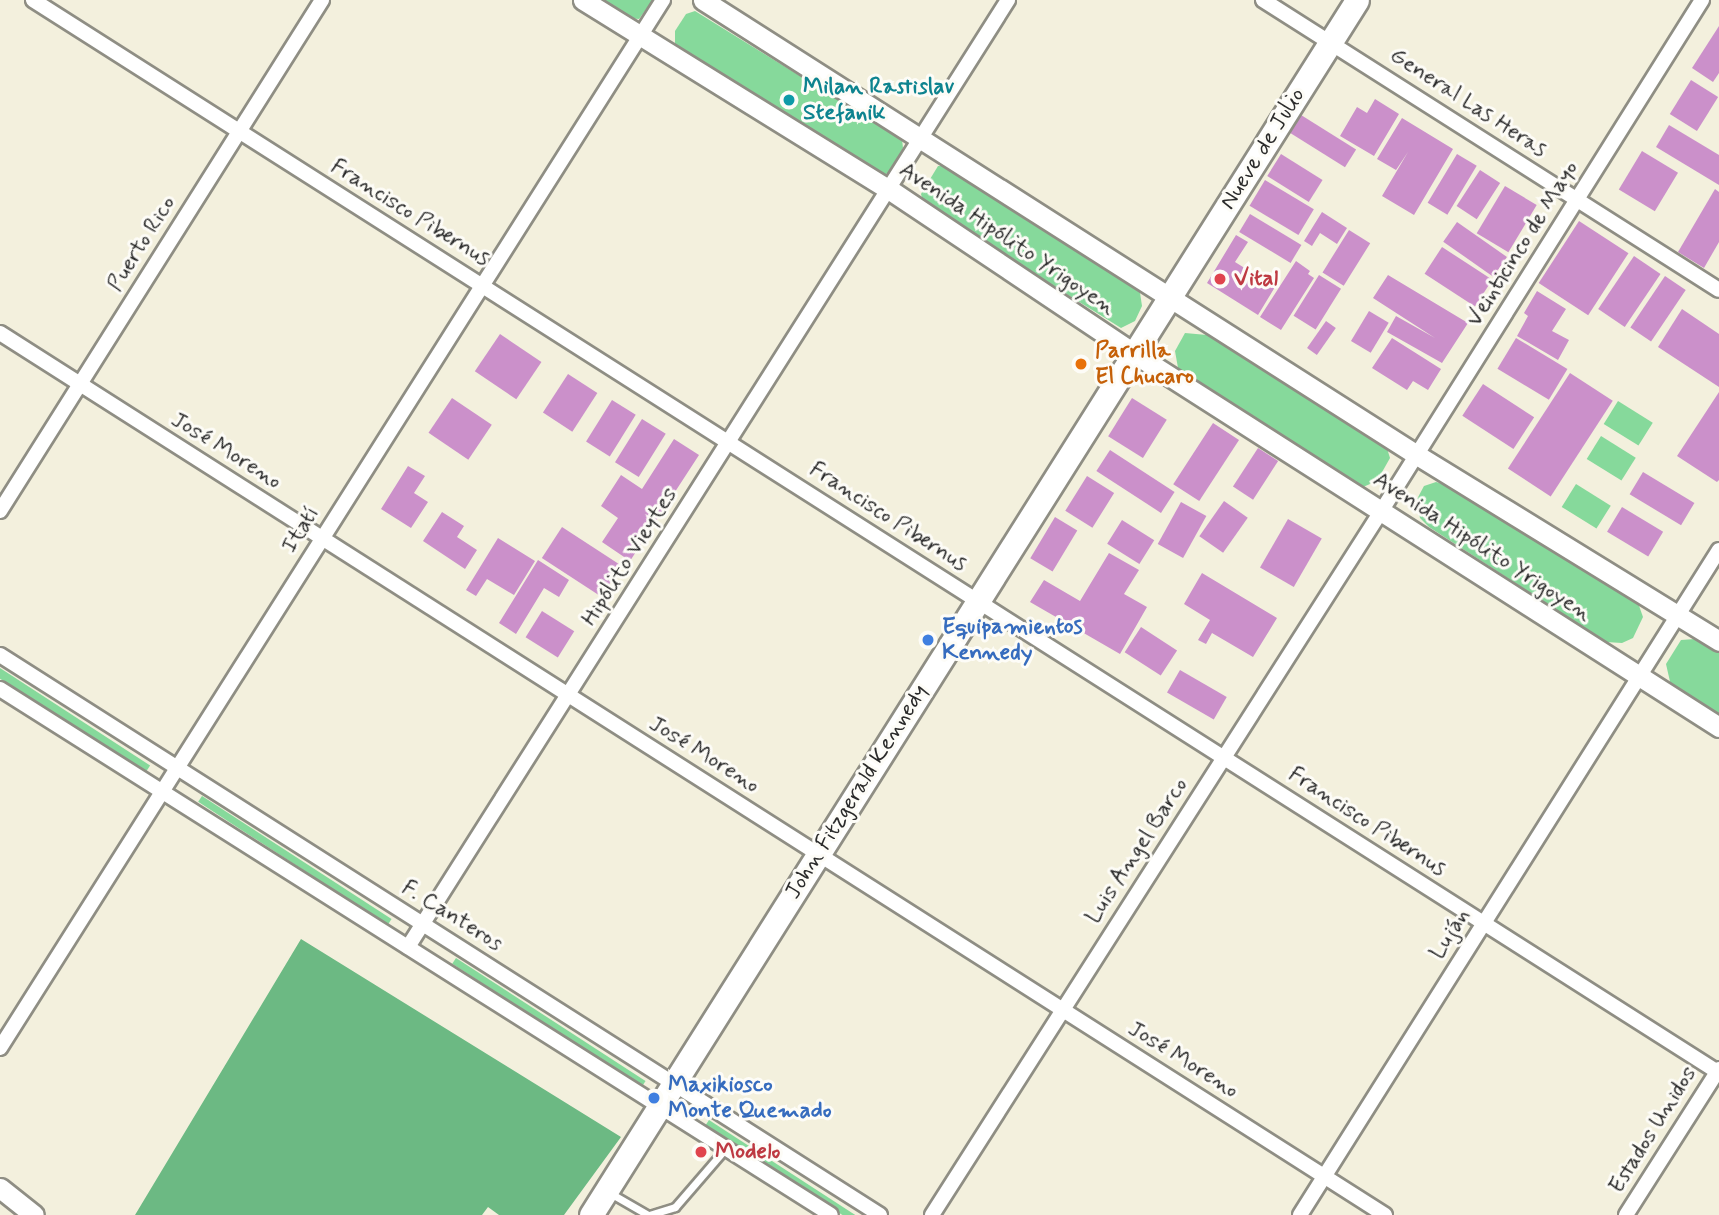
<!DOCTYPE html>
<html>
<head>
<meta charset="utf-8">
<style>
  body { margin:0 }
  #map { position:relative; width:1719px; height:1215px; overflow:hidden; background:#f3f0dd; font-family:Mynerve,sans-serif }
  div>[style] { position:absolute }
  .green>* { inset:0; background:#86d99b; transform-origin:0 0 }
  .forest>* { inset:0; background:#6cb983 }
  .building>* { inset:0; background:#cb90ca; transform-origin:0 0 }
  .roads { filter:drop-shadow(2px 0 #8f8e84) drop-shadow(-2px 0 #8f8e84) drop-shadow(0 2px #8f8e84) drop-shadow(0 -2px #8f8e84) }
  .service>* { height:7px; margin:-3.5px; padding:0 3.5px; transform-origin:3.5px; border-radius:3.5px; background:#fff }
  .minor>* { height:14px; margin:-7px; padding:0 7px; transform-origin:7px; border-radius:7px; background:#fff }
  .secondary>* { height:19px; margin:-9.5px; padding:0 9.5px; transform-origin:9.5px; border-radius:9.5px; background:#fff }
  .primary>* { height:23px; margin:-11.5px; padding:0 11.5px; transform-origin:11.5px; border-radius:11.5px; background:#fff }
  .dots>* { width:19px; height:19px; translate:-50% -50%; box-sizing:border-box; border:4px solid #fdfcf7; border-radius:50% }
  span { translate:-50% -50%; white-space:nowrap; text-align:center; line-height:1.15; -webkit-text-stroke:6px #fdfcf7; paint-order:stroke }
  .culture-label { font-size:23px; color:#0d838f; font-weight:700 }
  .left { translate:0 -50%; text-align:left }
  .street-label { font-size:23px; color:#2b2b2b }
  .health-label { font-size:23px; color:#be3a42; font-weight:700 }
  .food-label { font-size:23px; color:#c56008; font-weight:700 }
  .shop-label { font-size:23px; color:#366cbe; font-weight:700 }
</style>
</head>
<body>
<div id="map">
  <div class="green">
    <i style="clip-path:polygon(598px 0,653px 0,639px 19px,627px 18px)"></i>
    <i style="clip-path:polygon(695px 11px,902px 139px,903px 148px,890px 172px,880px 177px,675px 49px,675px 31px,686px 14px)"></i>
    <i style="clip-path:polygon(938px 166px,948px 166px,1139px 286px,1142px 306px,1135px 321px,1121px 328px,924px 205px,921px 194px)"></i>
    <i style="clip-path:polygon(1185px 333px,1207px 335px,1386px 445px,1390px 458px,1377px 481px,1363px 487px,1178px 368px,1175px 351px)"></i>
    <i style="left:1618px;top:401px;width:41px;height:27px;rotate:32deg"></i>
    <i style="left:1601px;top:436px;width:41px;height:27px;rotate:32deg"></i>
    <i style="clip-path:polygon(1436px 482px,1449px 486px,1637px 600px,1643px 617px,1633px 638px,1622px 643px,1606px 642px,1429px 527px,1420px 518px,1416px 501px,1424px 486px)"></i>
    <i style="left:1576px;top:484px;width:41px;height:27px;rotate:32deg"></i>
    <i style="clip-path:polygon(1695px 639px,1719px 653px,1719px 716px,1671px 686px,1666px 664px,1681px 640px)"></i>
    <i style="left:0;top:668px;width:179px;height:9px;rotate:33deg"></i>
    <i style="left:202px;top:796px;width:226px;height:7px;rotate:33deg"></i>
    <i style="left:456px;top:958px;width:226px;height:7px;rotate:33deg"></i>
    <i style="left:709px;top:1120px;width:176px;height:7px;rotate:33deg"></i>
  </div>
  <div class="forest">
    <i style="clip-path:polygon(301px 939px,621px 1137px,564px 1215px,499px 1215px,488px 1207px,482px 1215px,135px 1215px)"></i>
  </div>
  <div class="building">
    <i style="clip-path:polygon(1719px 26px,1719px 73px,1713px 82px,1692px 68px)"></i>
    <i style="left:1691px;top:80px;width:32px;height:40px;rotate:32deg"></i>
    <i style="clip-path:polygon(1375px 99px,1399px 114px,1374px 156px,1340px 136px,1357px 107px,1367px 113px)"></i>
    <i style="left:1301px;top:115px;width:65px;height:21px;rotate:32deg"></i>
    <i style="clip-path:polygon(1402px 118px,1453px 149px,1414px 215px,1382px 196px,1408px 152px,1396px 170px,1377px 159px)"></i>
    <i style="clip-path:polygon(1669px 125px,1719px 155px,1719px 185px,1656px 147px)"></i>
    <i style="left:1642px;top:151px;width:42px;height:45px;rotate:31deg"></i>
    <i style="left:1281px;top:154px;width:49px;height:26px;rotate:32deg"></i>
    <i style="left:1457px;top:154px;width:23px;height:57px;rotate:31deg"></i>
    <i style="left:1480px;top:170px;width:24px;height:43px;rotate:33deg"></i>
    <i style="left:1265px;top:180px;width:57px;height:30px;rotate:31deg"></i>
    <i style="left:1505px;top:186px;width:37px;height:55px;rotate:31deg"></i>
    <i style="clip-path:polygon(1715px 189px,1719px 192px,1719px 242px,1704px 268px,1678px 252px)"></i>
    <i style="clip-path:polygon(1322px 212px,1347px 228px,1337px 244px,1320px 233px,1312px 246px,1304px 241px)"></i>
    <i style="left:1250px;top:214px;width:60px;height:21px;rotate:31deg"></i>
    <i style="left:1579px;top:221px;width:59px;height:74px;rotate:33deg"></i>
    <i style="left:1457px;top:222px;width:61px;height:24px;rotate:35deg"></i>
    <i style="left:1349px;top:230px;width:25px;height:50px;rotate:32deg"></i>
    <i style="clip-path:polygon(1236px 235px,1248px 242px,1235px 262px,1275px 287px,1258px 315px,1207px 283px)"></i>
    <i style="left:1442px;top:247px;width:60px;height:32px;rotate:33deg"></i>
    <i style="left:1634px;top:256px;width:32px;height:64px;rotate:34deg"></i>
    <i style="clip-path:polygon(1296px 261px,1310px 271px,1308px 274px,1314px 278px,1281px 330px,1260px 317px)"></i>
    <i style="left:1319px;top:275px;width:26px;height:48px;rotate:32deg"></i>
    <i style="clip-path:polygon(1388px 275px,1468px 323px,1442px 363px,1387px 332px,1396px 316px,1435px 338px,1373px 298px)"></i>
    <i style="left:1665px;top:276px;width:25px;height:62px;rotate:34deg"></i>
    <i style="clip-path:polygon(1537px 291px,1566px 309px,1552px 331px,1569px 340px,1558px 360px,1517px 336px,1528px 316px,1524px 313px)"></i>
    <i style="clip-path:polygon(1682px 309px,1719px 334px,1719px 387px,1658px 347px)"></i>
    <i style="left:1369px;top:311px;width:23px;height:35px;rotate:31deg"></i>
    <i style="left:1326px;top:321px;width:12px;height:33px;rotate:35deg"></i>
    <i style="left:500px;top:334px;width:50px;height:45px;rotate:34deg"></i>
    <i style="clip-path:polygon(1392px 338px,1441px 369px,1428px 390px,1413px 381px,1407px 390px,1372px 368px)"></i>
    <i style="left:1516px;top:338px;width:60px;height:36px;rotate:31deg"></i>
    <i style="left:1570px;top:373px;width:51px;height:114px;rotate:33deg"></i>
    <i style="left:568px;top:374px;width:35px;height:46px;rotate:33deg"></i>
    <i style="left:1483px;top:384px;width:61px;height:38px;rotate:33deg"></i>
    <i style="clip-path:polygon(1719px 392px,1719px 480px,1717px 482px,1677px 456px)"></i>
    <i style="left:452px;top:398px;width:48px;height:42px;rotate:34deg"></i>
    <i style="left:1132px;top:398px;width:41px;height:45px;rotate:32deg"></i>
    <i style="left:612px;top:400px;width:28px;height:49px;rotate:32deg"></i>
    <i style="left:642px;top:419px;width:28px;height:51px;rotate:32deg"></i>
    <i style="left:1213px;top:423px;width:31px;height:73px;rotate:33deg"></i>
    <i style="clip-path:polygon(674px 439px,699px 455px,630px 561px,602px 542px,618px 518px,601px 506px,621px 475px,642px 489px)"></i>
    <i style="left:1258px;top:448px;width:24px;height:46px;rotate:33deg"></i>
    <i style="left:1110px;top:450px;width:77px;height:25px;rotate:33deg"></i>
    <i style="clip-path:polygon(408px 466px,425px 476px,414px 493px,428px 502px,411px 528px,381px 509px)"></i>
    <i style="left:1643px;top:472px;width:60px;height:26px;rotate:31deg"></i>
    <i style="left:1087px;top:476px;width:32px;height:41px;rotate:32deg"></i>
    <i style="left:1224px;top:501px;width:29px;height:43px;rotate:35deg"></i>
    <i style="left:1181px;top:502px;width:29px;height:48px;rotate:29deg"></i>
    <i style="left:1622px;top:507px;width:48px;height:29px;rotate:31deg"></i>
    <i style="clip-path:polygon(442px 512px,464px 526px,457px 537px,477px 550px,465px 569px,423px 541px)"></i>
    <i style="left:1055px;top:517px;width:26px;height:48px;rotate:31deg"></i>
    <i style="left:1288px;top:519px;width:39px;height:56px;rotate:30deg"></i>
    <i style="left:1122px;top:520px;width:38px;height:28px;rotate:32deg"></i>
    <i style="left:562px;top:527px;width:71px;height:37px;rotate:33deg"></i>
    <i style="clip-path:polygon(498px 538px,535px 561px,514px 595px,487px 579px,476px 596px,466px 590px)"></i>
    <i style="clip-path:polygon(1109px 553px,1139px 570px,1124px 594px,1147px 607px,1120px 654px,1030px 602px,1044px 580px,1080px 601px)"></i>
    <i style="clip-path:polygon(538px 560px,569px 580px,559px 597px,544px 588px,516px 634px,499px 623px)"></i>
    <i style="clip-path:polygon(1202px 573px,1277px 618px,1253px 657px,1212px 633px,1206px 644px,1198px 640px,1210px 620px,1184px 604px)"></i>
    <i style="left:542px;top:611px;width:38px;height:31px;rotate:32deg"></i>
    <i style="left:1141px;top:627px;width:43px;height:30px;rotate:33deg"></i>
    <i style="left:1180px;top:670px;width:54px;height:26px;rotate:30deg"></i>
  </div>
  <div class="roads">
    <div class="service">
      <i style="left:610px;top:1193px;width:44px;rotate:30.1deg"></i>
      <i style="left:649px;top:1215px;width:27px;rotate:-17deg"></i>
      <i style="left:675px;top:1207px;width:77px;rotate:-49.2deg"></i>
    </div>
    <div class="minor">
      <i style="left:33px;top:0;width:1998px;rotate:32.47deg"></i>
      <i style="left:1263px;top:0;width:540px;rotate:32.45deg"></i>
      <i style="left:0;top:333px;width:1642px;rotate:32.49deg"></i>
      <i style="left:0;top:511px;width:604px;rotate:-57.78deg"></i>
      <i style="left:0;top:655px;width:1043px;rotate:32.47deg"></i>
      <i style="left:0;top:689px;width:983px;rotate:32.33deg"></i>
      <i style="left:408px;top:947px;width:1121px;rotate:-57.64deg"></i>
      <i style="left:0;top:1048px;width:1240px;rotate:-57.68deg"></i>
      <i style="left:932px;top:1215px;width:836px;rotate:-57.45deg"></i>
      <i style="left:1382px;top:510px;width:602px;rotate:-57.89deg"></i>
      <i style="left:1300px;top:1215px;width:786px;rotate:-57.79deg"></i>
      <i style="left:1626px;top:1215px;width:173px;rotate:-57.5deg"></i>
    </div>
    <div class="secondary">
      <i style="left:583px;top:0;width:361px;rotate:31.8deg"></i>
      <i style="left:890px;top:190px;width:295px;rotate:33.8deg"></i>
      <i style="left:1135px;top:354px;width:693px;rotate:32.57deg"></i>
      <i style="left:703px;top:0;width:847px;rotate:32.51deg"></i>
      <i style="left:1417px;top:455px;width:355px;rotate:31.6deg"></i>
      <i style="left:0;top:1188px;width:43px;rotate:38.5deg"></i>
    </div>
    <div class="primary">
      <i style="left:591px;top:1215px;width:1436px;rotate:-57.77deg"></i>
    </div>
  </div>
  <div class="dots">
    <i style="left:789px;top:100px;background:#0f9aa8"></i>
    <i style="left:1220px;top:279px;background:#e0444e"></i>
    <i style="left:1081px;top:364px;background:#e8710a"></i>
    <i style="left:928px;top:640px;background:#3f7fe0"></i>
    <i style="left:654px;top:1098px;background:#3f7fe0"></i>
    <i style="left:701px;top:1152px;background:#e0444e"></i>
  </div>
  <div class="culture-label">
    <span class="left" style="left:803px;top:100px">Milan Rastislav<br>Stefanik</span>
  </div>
  <div class="street-label">
    <span style="left:1468px;top:103px;rotate:33deg">General Las Heras</span>
    <span style="left:1263px;top:149px;rotate:-58deg">Nueve de Julio</span>
    <span style="left:410px;top:213px;rotate:32deg">Francisco Pibernus</span>
    <span style="left:1007px;top:239px;rotate:34deg">Avenida Hipólito Yrigoyen</span>
    <span style="left:142px;top:244px;rotate:-58deg">Puerto Rico</span>
    <span style="left:1523px;top:244px;rotate:-58deg">Veinticinco de Mayo</span>
    <span style="left:226px;top:451px;rotate:32deg">José Moreno</span>
    <span style="left:888px;top:517px;rotate:33deg">Francisco Pibernus</span>
    <span style="left:301px;top:530px;rotate:-58deg">Itatí</span>
    <span style="left:1482px;top:547px;rotate:33deg">Avenida Hipólito Yrigoyen</span>
    <span style="left:630px;top:557px;rotate:-58deg">Hipólito Vieytes</span>
    <span style="left:704px;top:755px;rotate:32deg">José Moreno</span>
    <span style="left:857px;top:792px;rotate:-58deg">John Fitzgerald Kennedy</span>
    <span style="left:1367px;top:822px;rotate:33deg">Francisco Pibernus</span>
    <span style="left:1137px;top:851px;rotate:-57deg">Luis Angel Barco</span>
    <span style="left:452px;top:916px;rotate:32deg">F. Canteros</span>
    <span style="left:1450px;top:934px;rotate:-58deg">Luján</span>
    <span style="left:1183px;top:1060px;rotate:32deg">José Moreno</span>
    <span style="left:1653px;top:1130px;rotate:-58deg">Estados Unidos</span>
  </div>
  <div class="health-label">
    <span class="left" style="left:1234px;top:279px">Vital</span>
    <span class="left" style="left:715px;top:1152px">Modelo</span>
  </div>
  <div class="food-label">
    <span class="left" style="left:1095px;top:364px">Parrilla<br>El Chucaro</span>
  </div>
  <div class="shop-label">
    <span class="left" style="left:942px;top:640px">Equipamientos<br>Kennedy</span>
    <span class="left" style="left:668px;top:1098px">Maxikiosco<br>Monte Quemado</span>
  </div>
</div>
</body>
</html>
